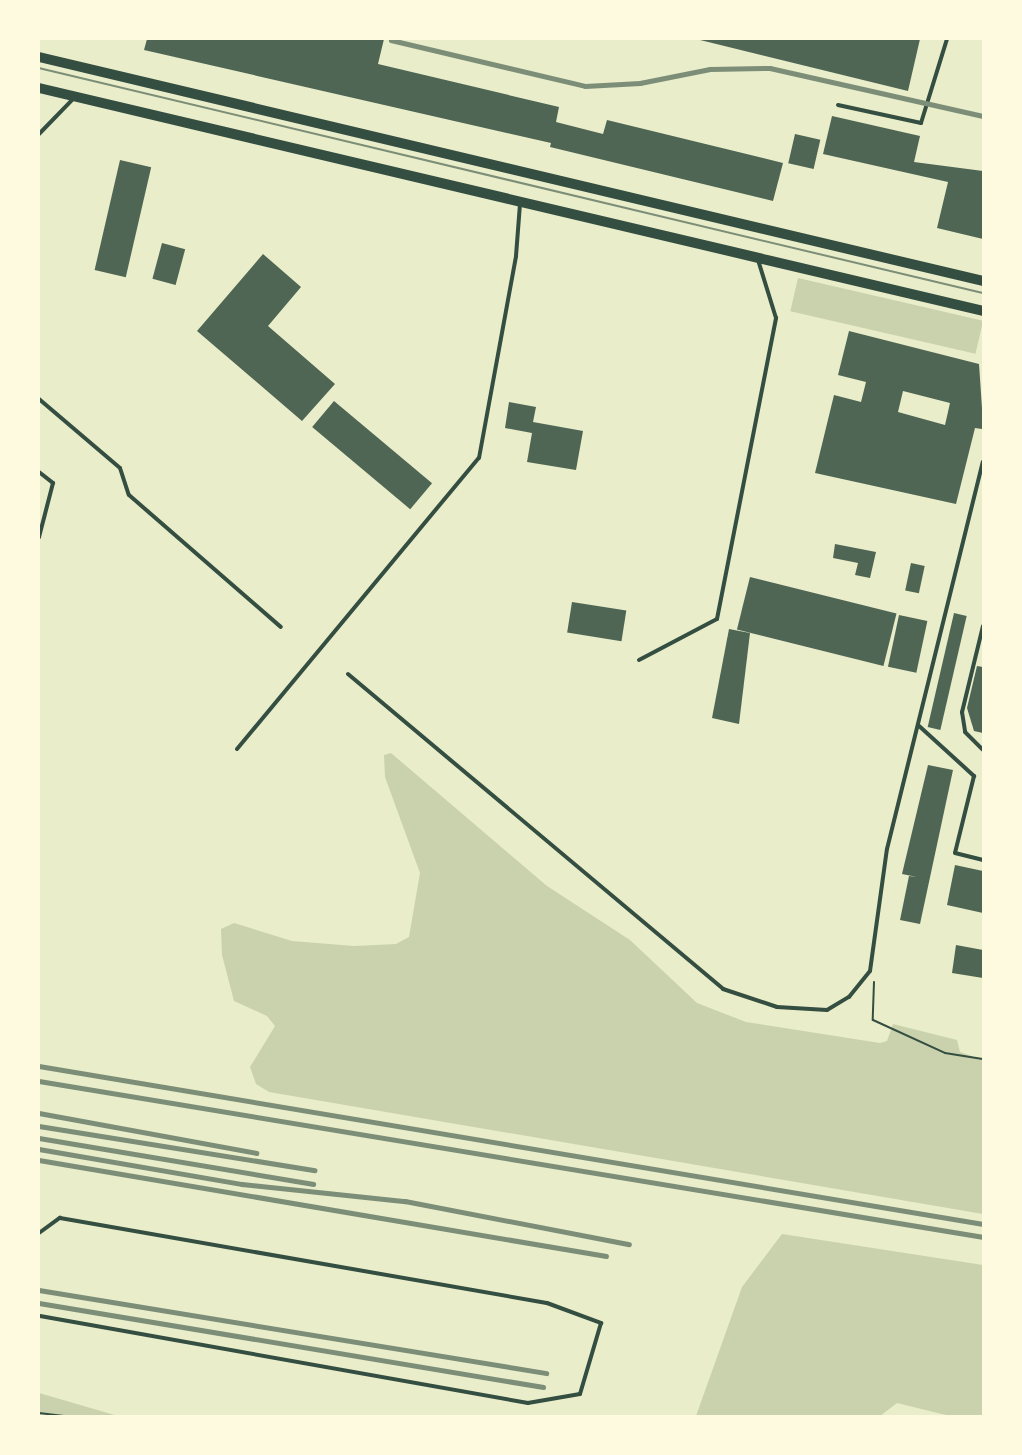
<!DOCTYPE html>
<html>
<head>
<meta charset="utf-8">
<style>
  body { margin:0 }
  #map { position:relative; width:1022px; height:1455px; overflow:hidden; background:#e9edc9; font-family:"Golos Text",sans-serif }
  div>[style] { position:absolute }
  .green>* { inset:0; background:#cad2ad; transform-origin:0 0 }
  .building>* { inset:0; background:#4f6655; transform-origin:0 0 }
  .path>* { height:2px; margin:-1px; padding:0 1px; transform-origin:1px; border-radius:1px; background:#344e41 }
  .service>* { height:4px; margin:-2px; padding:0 2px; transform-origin:2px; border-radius:2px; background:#344e41 }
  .secondary>* { height:10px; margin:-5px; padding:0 5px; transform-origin:5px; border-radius:5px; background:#344e41 }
  .tram>* { height:1.5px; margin:-0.75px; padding:0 0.75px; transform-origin:0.75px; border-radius:0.75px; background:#7c8e77 }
  .rail>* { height:4.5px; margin:-2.25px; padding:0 2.25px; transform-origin:2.25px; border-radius:2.25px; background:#7c8e77 }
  span { translate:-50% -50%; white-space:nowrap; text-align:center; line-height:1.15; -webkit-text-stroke:4.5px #fefae0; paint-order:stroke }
  .frame { position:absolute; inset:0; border:40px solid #fefae0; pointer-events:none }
</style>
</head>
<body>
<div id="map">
  <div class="green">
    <i style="left:798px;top:278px;width:190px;height:34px;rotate:13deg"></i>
    <i style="clip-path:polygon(391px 753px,547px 886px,630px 940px,697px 1003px,746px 1022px,880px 1043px,887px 1041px,893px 1024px,957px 1040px,960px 1052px,983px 1060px,983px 1214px,269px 1092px,256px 1084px,250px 1067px,275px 1026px,267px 1016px,234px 1001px,222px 955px,221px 929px,234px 923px,292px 941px,354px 946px,396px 944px,409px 937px,420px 873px,385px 777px,384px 755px)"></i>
    <i style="clip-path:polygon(782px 1234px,983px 1265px,983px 1416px,950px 1416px,897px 1403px,880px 1416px,696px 1416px,742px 1287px)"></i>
    <i style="clip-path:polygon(39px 1393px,118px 1416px,39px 1416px)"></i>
  </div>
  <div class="building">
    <i style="clip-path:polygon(147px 39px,384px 39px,378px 64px,559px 107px,556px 122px,603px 134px,607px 120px,783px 163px,773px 201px,550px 147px,551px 143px,144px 50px)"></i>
    <i style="clip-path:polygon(696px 39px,920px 39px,908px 91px)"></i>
    <i style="clip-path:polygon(832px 116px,920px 136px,914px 162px,983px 171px,983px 239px,937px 228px,948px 182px,823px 154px)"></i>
    <i style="left:795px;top:134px;width:26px;height:30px;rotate:13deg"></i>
    <i style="left:120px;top:160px;width:32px;height:113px;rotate:13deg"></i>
    <i style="left:162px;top:243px;width:24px;height:37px;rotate:15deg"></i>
    <i style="clip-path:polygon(263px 254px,301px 287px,268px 326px,335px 384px,302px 421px,197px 331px)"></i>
    <i style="clip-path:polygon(evenodd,849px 331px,979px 364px,983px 423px,982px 429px,975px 428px,956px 504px,815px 473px,834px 395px,861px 402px,866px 382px,838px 375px,849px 331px,903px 391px,950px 403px,945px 425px,898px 412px,903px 391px)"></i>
    <i style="left:334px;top:401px;width:128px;height:34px;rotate:40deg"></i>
    <i style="clip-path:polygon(509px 402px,536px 407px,533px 422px,583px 431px,576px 470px,527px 462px,532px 433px,505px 428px)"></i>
    <i style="clip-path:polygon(835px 544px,876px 552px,870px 578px,855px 575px,858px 563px,833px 558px)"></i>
    <i style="left:911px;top:563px;width:14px;height:28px;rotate:12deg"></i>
    <i style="left:750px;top:577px;width:151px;height:54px;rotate:14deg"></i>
    <i style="left:572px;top:602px;width:55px;height:31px;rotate:9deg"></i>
    <i style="left:954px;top:613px;width:13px;height:117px;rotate:13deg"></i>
    <i style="left:899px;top:615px;width:29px;height:53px;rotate:12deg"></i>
    <i style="clip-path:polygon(729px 629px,750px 633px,739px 724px,712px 718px)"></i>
    <i style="clip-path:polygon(977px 666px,983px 667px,983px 733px,974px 731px,967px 708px)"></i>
    <i style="clip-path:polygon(928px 765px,953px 770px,920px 924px,900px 920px,909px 876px,917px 877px,902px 874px)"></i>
    <i style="clip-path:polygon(955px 865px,983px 871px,983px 913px,947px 905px)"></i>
    <i style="clip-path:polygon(956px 945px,983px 950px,983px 978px,952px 973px)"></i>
  </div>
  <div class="path">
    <i style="left:874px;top:982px;width:38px;rotate:92deg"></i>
    <i style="left:873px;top:1020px;width:79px;rotate:24.6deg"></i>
    <i style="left:945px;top:1053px;width:38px;rotate:9deg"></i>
    <i style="left:39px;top:1413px;width:25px;rotate:7deg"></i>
  </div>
  <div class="service">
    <i style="left:838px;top:105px;width:85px;rotate:12.2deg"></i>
    <i style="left:921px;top:123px;width:88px;rotate:-72.8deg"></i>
    <i style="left:39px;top:134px;width:50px;rotate:-45.8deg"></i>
    <i style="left:39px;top:399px;width:106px;rotate:40.4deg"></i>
    <i style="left:120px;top:468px;width:28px;rotate:72deg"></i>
    <i style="left:129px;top:495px;width:201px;rotate:41deg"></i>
    <i style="left:39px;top:472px;width:18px;rotate:38deg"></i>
    <i style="left:53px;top:483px;width:56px;rotate:104.5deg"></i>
    <i style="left:983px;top:626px;width:89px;rotate:103.7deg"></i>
    <i style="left:962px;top:712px;width:20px;rotate:81deg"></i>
    <i style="left:965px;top:732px;width:25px;rotate:45deg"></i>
    <i style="left:639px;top:660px;width:88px;rotate:-27.7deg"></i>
    <i style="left:717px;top:619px;width:307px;rotate:-78.9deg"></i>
    <i style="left:776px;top:318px;width:61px;rotate:-107.2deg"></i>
    <i style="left:348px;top:674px;width:490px;rotate:40deg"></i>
    <i style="left:723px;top:989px;width:57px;rotate:18.4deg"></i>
    <i style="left:777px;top:1007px;width:50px;rotate:3.4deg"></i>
    <i style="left:827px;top:1010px;width:26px;rotate:-31deg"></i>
    <i style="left:849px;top:997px;width:33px;rotate:-51deg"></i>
    <i style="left:870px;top:971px;width:123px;rotate:-82.1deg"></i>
    <i style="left:887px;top:849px;width:399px;rotate:-76.1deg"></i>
    <i style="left:918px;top:725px;width:76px;rotate:42.3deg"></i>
    <i style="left:974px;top:776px;width:79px;rotate:103.9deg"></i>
    <i style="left:955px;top:853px;width:29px;rotate:14deg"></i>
    <i style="left:237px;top:749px;width:378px;rotate:-50.3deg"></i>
    <i style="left:479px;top:458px;width:205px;rotate:-79.6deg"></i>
    <i style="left:516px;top:256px;width:52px;rotate:-85.6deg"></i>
    <i style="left:39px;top:1233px;width:26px;rotate:-36deg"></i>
    <i style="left:60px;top:1218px;width:494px;rotate:9.9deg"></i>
    <i style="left:547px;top:1303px;width:58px;rotate:20.3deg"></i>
    <i style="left:601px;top:1323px;width:74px;rotate:106.5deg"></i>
    <i style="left:580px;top:1394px;width:53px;rotate:170.2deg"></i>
    <i style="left:528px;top:1403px;width:497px;rotate:-169.9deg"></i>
  </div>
  <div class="secondary">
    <i style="left:39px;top:57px;width:970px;rotate:13.35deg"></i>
    <i style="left:39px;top:88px;width:970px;rotate:13.29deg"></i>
  </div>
  <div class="tram">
    <i style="left:39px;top:68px;width:970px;rotate:13.41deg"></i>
  </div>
  <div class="rail">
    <i style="left:391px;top:40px;width:199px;rotate:13.3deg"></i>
    <i style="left:585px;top:86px;width:55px;rotate:-3.1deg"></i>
    <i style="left:640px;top:83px;width:71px;rotate:-11.3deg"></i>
    <i style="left:710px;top:69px;width:60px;rotate:-1deg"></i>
    <i style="left:770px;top:68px;width:218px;rotate:12.7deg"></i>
    <i style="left:39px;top:1066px;width:957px;rotate:9.5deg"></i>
    <i style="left:39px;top:1081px;width:957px;rotate:9.38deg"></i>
    <i style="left:39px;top:1113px;width:221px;rotate:10.4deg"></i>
    <i style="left:39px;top:1126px;width:279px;rotate:9.1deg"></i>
    <i style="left:39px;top:1138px;width:278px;rotate:9.5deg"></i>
    <i style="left:39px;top:1149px;width:206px;rotate:9.8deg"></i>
    <i style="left:242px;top:1184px;width:164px;rotate:6deg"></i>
    <i style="left:405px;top:1201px;width:228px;rotate:10.9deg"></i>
    <i style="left:39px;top:1160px;width:575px;rotate:9.61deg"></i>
    <i style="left:39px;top:1290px;width:514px;rotate:9.3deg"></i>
    <i style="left:39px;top:1303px;width:511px;rotate:9.46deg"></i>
  </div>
  <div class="frame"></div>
</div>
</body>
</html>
